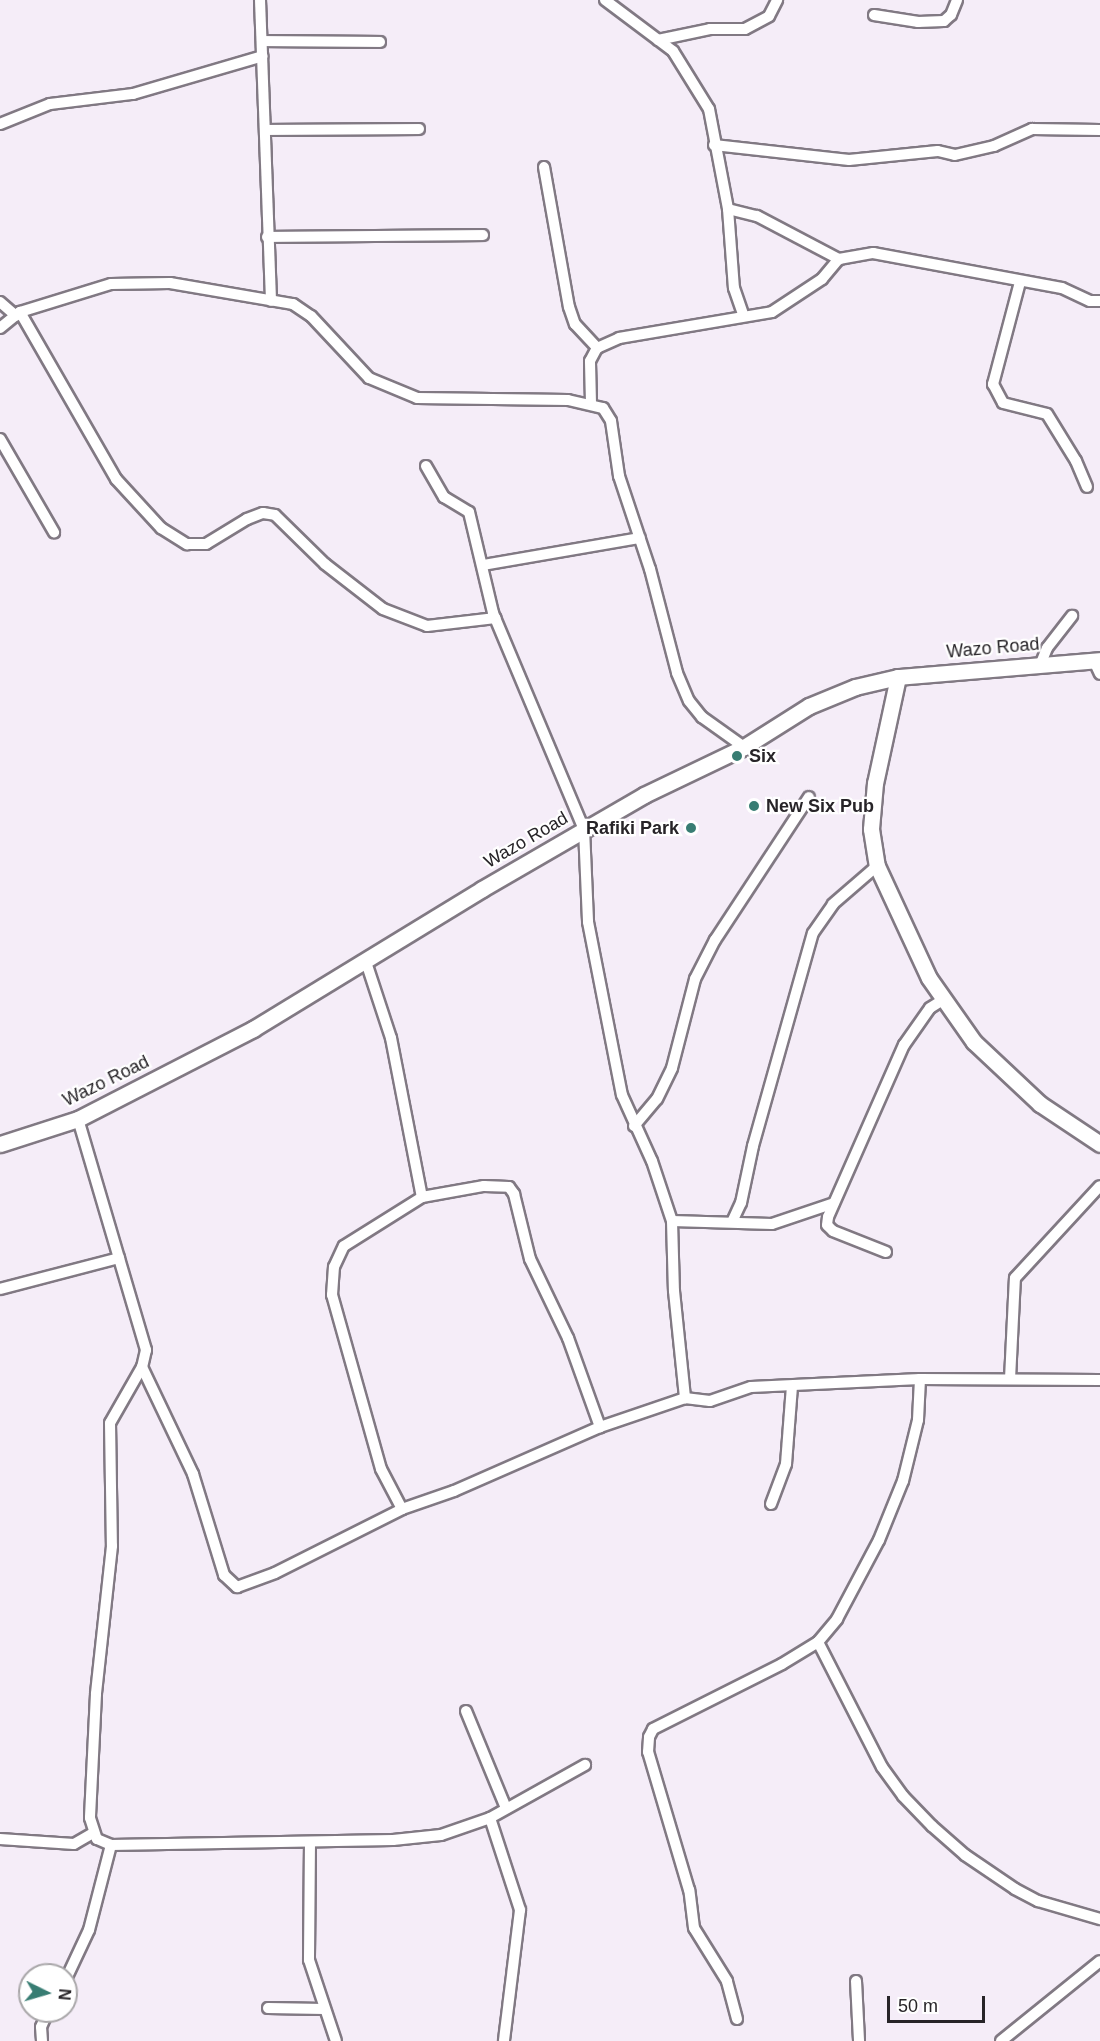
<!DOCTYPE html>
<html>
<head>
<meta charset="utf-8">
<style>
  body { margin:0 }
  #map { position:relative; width:1100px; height:2041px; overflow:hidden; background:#f5edf8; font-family:Helvetica,sans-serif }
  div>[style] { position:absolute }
  .roads { filter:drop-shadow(2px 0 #817983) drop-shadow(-2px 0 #817983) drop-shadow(0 2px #817983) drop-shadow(0 -2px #817983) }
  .street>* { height:10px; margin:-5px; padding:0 5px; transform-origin:5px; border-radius:5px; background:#fff }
  .secondary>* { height:15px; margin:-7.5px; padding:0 7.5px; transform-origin:7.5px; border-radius:7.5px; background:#fff }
  .dots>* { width:16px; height:16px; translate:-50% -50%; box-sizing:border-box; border:3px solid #fff; border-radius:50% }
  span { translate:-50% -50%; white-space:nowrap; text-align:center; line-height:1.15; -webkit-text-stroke:4.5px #fff; paint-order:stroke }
  .street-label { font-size:18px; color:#272428 }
  .poi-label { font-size:18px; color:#272428; font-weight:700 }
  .left { translate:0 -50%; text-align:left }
  .right { translate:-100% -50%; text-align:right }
  .north { position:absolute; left:18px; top:1963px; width:60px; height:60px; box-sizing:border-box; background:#fff; border:2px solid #a9a7a9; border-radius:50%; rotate:95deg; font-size:16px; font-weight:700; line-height:24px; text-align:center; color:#272428 }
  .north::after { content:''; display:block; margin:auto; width:21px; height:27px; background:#387d73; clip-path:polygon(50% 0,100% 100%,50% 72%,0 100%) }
  .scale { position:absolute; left:887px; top:1996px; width:98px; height:27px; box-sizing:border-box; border:3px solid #272428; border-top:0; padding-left:8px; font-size:18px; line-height:21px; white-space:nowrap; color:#272428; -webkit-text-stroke:4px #fff; paint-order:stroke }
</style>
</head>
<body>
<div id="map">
  <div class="roads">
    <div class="street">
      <i style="left:260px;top:0;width:301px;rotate:87.9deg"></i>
      <i style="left:605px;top:0;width:85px;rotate:36.9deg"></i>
      <i style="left:673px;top:51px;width:68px;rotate:58.2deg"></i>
      <i style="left:709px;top:109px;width:102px;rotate:79.2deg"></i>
      <i style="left:728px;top:209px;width:79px;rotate:85.7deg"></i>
      <i style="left:734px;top:288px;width:28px;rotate:71deg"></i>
      <i style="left:874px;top:15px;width:45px;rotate:9deg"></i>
      <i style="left:918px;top:22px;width:26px;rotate:-2deg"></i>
      <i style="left:944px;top:21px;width:9px;rotate:-41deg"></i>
      <i style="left:951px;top:15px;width:16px;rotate:-68deg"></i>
      <i style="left:658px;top:40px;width:53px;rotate:-11.9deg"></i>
      <i style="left:710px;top:29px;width:35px"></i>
      <i style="left:745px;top:29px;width:27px;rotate:-28deg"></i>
      <i style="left:769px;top:16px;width:18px;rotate:-63deg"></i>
      <i style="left:262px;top:41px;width:118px;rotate:0.5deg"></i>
      <i style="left:0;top:124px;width:54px;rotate:-21.8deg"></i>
      <i style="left:50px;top:104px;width:84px;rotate:-6.9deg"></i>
      <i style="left:133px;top:94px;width:135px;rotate:-16.3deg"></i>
      <i style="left:266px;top:130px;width:153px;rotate:-0.4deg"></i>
      <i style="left:714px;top:145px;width:136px;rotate:6.3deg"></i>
      <i style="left:849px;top:160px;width:89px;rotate:-5.8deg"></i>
      <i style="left:938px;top:151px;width:17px;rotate:13deg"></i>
      <i style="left:955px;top:155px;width:40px;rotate:-13deg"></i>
      <i style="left:994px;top:146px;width:42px;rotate:-24.1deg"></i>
      <i style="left:1032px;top:129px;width:68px;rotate:0.8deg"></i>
      <i style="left:544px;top:167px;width:142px;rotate:79.9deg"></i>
      <i style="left:569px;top:307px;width:18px;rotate:71deg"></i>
      <i style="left:575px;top:324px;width:33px;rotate:47deg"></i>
      <i style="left:728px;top:209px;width:30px;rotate:14deg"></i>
      <i style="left:757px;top:216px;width:93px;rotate:27.7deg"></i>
      <i style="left:267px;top:237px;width:216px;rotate:-0.5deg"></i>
      <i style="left:1020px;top:282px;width:106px;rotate:104.8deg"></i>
      <i style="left:993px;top:384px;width:21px;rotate:62deg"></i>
      <i style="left:1003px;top:403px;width:45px;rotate:14deg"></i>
      <i style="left:1047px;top:414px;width:55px;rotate:58.3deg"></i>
      <i style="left:1076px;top:461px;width:28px;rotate:67deg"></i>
      <i style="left:0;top:302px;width:21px;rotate:41deg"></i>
      <i style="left:20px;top:312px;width:193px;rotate:60.1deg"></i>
      <i style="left:116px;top:479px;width:67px;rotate:47.4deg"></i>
      <i style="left:161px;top:528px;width:31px;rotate:32deg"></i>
      <i style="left:187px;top:544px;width:19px"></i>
      <i style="left:206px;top:544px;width:48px;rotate:-31.4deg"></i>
      <i style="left:247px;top:519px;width:17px;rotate:-21deg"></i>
      <i style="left:263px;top:513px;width:12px;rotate:9deg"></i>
      <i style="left:275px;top:515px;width:70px;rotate:44.4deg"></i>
      <i style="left:325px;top:564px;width:73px;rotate:37.8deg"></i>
      <i style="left:383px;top:609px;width:47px;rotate:21.1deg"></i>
      <i style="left:427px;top:626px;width:69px;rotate:-6.6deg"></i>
      <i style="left:0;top:328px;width:26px;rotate:-39deg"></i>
      <i style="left:20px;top:312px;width:95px;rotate:-17.1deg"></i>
      <i style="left:111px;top:284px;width:59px;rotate:-1deg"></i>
      <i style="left:170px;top:283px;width:125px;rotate:9.7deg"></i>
      <i style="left:293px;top:304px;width:22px;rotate:34deg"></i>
      <i style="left:311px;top:316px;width:85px;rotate:46.9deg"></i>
      <i style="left:369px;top:378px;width:52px;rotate:22.6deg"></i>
      <i style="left:417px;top:398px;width:151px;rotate:0.8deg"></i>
      <i style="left:568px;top:400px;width:36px;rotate:13deg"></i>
      <i style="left:603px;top:408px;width:15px;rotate:58deg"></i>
      <i style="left:611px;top:421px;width:56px;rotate:81.7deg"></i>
      <i style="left:619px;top:476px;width:98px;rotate:71.6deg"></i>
      <i style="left:650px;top:569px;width:107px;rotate:75.4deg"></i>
      <i style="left:677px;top:673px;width:30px;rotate:67deg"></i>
      <i style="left:689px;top:701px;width:21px;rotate:51deg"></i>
      <i style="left:702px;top:717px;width:52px;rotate:35.5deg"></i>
      <i style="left:591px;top:403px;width:42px;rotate:-91.4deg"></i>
      <i style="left:590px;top:361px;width:15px;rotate:-62deg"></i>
      <i style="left:597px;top:348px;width:24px;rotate:-24deg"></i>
      <i style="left:619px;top:338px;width:155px;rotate:-9.6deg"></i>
      <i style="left:772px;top:312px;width:60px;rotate:-33.4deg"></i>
      <i style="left:822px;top:279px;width:26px;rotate:-50deg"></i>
      <i style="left:839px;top:259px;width:35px;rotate:-10deg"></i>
      <i style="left:873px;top:253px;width:192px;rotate:10.5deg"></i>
      <i style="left:1062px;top:288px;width:31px;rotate:25deg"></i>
      <i style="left:1090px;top:301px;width:10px"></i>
      <i style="left:0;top:439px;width:108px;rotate:59.9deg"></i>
      <i style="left:426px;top:466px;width:36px;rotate:60deg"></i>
      <i style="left:444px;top:497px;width:29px;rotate:31deg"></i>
      <i style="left:469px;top:512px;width:104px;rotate:76.6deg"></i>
      <i style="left:493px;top:613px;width:234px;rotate:67.2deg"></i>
      <i style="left:584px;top:829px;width:93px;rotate:87.5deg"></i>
      <i style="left:588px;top:922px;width:176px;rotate:78.9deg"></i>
      <i style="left:622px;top:1095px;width:72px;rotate:65.6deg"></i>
      <i style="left:652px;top:1161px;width:63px;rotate:71.6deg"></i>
      <i style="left:672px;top:1221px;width:70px;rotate:88.4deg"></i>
      <i style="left:674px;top:1291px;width:108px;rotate:84.1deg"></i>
      <i style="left:483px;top:565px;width:159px;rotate:-9.8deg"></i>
      <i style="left:1094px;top:661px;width:14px;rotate:65deg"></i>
      <i style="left:1041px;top:663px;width:16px;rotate:-68deg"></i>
      <i style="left:1047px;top:648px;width:41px;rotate:-52deg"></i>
      <i style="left:366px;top:962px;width:80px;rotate:71.8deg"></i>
      <i style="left:391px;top:1038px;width:162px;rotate:79deg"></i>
      <i style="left:78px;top:1119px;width:241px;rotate:73.6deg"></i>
      <i style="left:146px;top:1350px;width:17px;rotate:103deg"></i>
      <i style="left:142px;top:1367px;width:64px;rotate:119.7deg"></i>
      <i style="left:110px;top:1423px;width:123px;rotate:89.1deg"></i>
      <i style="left:112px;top:1546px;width:149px;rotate:96.2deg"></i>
      <i style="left:96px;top:1694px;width:124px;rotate:92.8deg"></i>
      <i style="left:90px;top:1818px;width:22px;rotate:72deg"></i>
      <i style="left:97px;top:1839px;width:15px;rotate:23deg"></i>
      <i style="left:111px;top:1845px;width:282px;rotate:-1deg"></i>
      <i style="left:393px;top:1840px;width:48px;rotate:-5.9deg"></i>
      <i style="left:441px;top:1835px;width:52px;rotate:-19.1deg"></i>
      <i style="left:490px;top:1818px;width:109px;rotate:-29.2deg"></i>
      <i style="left:634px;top:1126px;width:35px;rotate:-50deg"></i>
      <i style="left:657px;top:1099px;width:34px;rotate:-64deg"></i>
      <i style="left:672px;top:1068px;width:92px;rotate:-75.5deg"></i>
      <i style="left:695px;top:979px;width:44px;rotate:-62.9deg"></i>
      <i style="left:715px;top:940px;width:171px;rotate:-56.7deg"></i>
      <i style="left:672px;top:1221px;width:100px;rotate:1.7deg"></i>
      <i style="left:772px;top:1224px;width:65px;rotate:-18.7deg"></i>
      <i style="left:732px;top:1222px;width:21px;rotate:-65deg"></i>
      <i style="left:741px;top:1203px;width:58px;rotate:-78.1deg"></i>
      <i style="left:753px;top:1146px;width:221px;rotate:-74.3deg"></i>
      <i style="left:813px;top:933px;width:35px;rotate:-55deg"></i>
      <i style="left:833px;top:904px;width:58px;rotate:-40.8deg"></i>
      <i style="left:886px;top:1252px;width:57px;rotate:-158.4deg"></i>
      <i style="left:833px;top:1231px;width:8px;rotate:-135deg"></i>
      <i style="left:827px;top:1225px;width:8px;rotate:-83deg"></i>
      <i style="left:828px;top:1217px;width:188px;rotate:-66.2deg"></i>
      <i style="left:904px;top:1045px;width:45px;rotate:-54.9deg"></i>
      <i style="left:930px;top:1008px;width:15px;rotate:-32deg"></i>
      <i style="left:0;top:1289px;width:123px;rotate:-14.6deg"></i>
      <i style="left:142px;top:1367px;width:119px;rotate:64.5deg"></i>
      <i style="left:193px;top:1474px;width:106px;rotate:72.9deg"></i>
      <i style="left:224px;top:1575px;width:18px;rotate:43deg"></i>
      <i style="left:237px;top:1587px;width:40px;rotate:-20.2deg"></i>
      <i style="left:275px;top:1573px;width:142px;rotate:-26.7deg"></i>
      <i style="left:402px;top:1509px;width:55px;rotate:-19.1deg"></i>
      <i style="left:454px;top:1491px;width:159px;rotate:-23.7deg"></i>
      <i style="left:600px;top:1427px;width:90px;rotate:-18.8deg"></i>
      <i style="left:685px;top:1398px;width:25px;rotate:7deg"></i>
      <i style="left:710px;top:1401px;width:43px;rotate:-18.9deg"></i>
      <i style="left:751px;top:1387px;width:169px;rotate:-2.7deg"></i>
      <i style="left:920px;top:1379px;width:180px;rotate:0.3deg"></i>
      <i style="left:1010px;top:1379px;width:101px;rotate:-87.2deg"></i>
      <i style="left:1015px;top:1278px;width:125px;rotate:-47.3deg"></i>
      <i style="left:771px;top:1504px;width:43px;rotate:-69.4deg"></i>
      <i style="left:786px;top:1464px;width:78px;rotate:-85.6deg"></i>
      <i style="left:402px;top:1509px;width:45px;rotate:-117.7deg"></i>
      <i style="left:381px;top:1469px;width:181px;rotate:-105.7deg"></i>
      <i style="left:332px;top:1295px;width:28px;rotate:-86deg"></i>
      <i style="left:334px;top:1267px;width:23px;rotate:-65deg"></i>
      <i style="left:344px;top:1246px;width:92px;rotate:-32.1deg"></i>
      <i style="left:422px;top:1197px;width:63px;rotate:-10.1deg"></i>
      <i style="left:484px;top:1186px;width:25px;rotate:2deg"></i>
      <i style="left:509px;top:1187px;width:9px;rotate:54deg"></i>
      <i style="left:514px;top:1194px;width:67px;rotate:76.2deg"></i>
      <i style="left:530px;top:1259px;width:88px;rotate:64.3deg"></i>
      <i style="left:568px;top:1338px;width:95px;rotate:70.2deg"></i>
      <i style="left:818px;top:1642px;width:140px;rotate:62.9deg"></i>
      <i style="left:882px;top:1767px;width:36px;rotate:54deg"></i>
      <i style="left:903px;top:1796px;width:42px;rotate:46deg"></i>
      <i style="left:932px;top:1826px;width:44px;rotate:41.3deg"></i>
      <i style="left:965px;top:1855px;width:60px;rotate:34.2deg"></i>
      <i style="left:1015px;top:1889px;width:26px;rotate:28deg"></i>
      <i style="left:1038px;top:1901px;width:65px;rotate:16.2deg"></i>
      <i style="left:466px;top:1711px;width:105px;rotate:67.6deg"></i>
      <i style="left:490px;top:1818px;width:97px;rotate:71.9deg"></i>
      <i style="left:520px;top:1910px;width:132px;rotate:97deg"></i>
      <i style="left:0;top:1839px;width:74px;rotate:3.9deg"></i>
      <i style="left:74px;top:1844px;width:22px;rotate:-30deg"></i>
      <i style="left:310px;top:1842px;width:118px;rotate:90.5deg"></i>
      <i style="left:309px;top:1960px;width:85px;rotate:71.6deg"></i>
      <i style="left:66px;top:1979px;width:54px;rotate:-64.9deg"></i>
      <i style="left:89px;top:1930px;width:88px;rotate:-75.5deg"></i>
      <i style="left:856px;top:1981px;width:60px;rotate:87.1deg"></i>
      <i style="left:268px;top:2008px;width:56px;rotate:1deg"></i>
      <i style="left:737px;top:2019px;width:39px;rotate:-105deg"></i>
      <i style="left:727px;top:1981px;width:62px;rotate:-121.9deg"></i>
      <i style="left:694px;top:1928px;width:38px;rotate:-97deg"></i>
      <i style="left:689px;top:1890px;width:144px;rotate:-106.5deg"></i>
      <i style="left:648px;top:1752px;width:15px;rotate:-86deg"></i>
      <i style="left:649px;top:1737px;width:9px;rotate:-63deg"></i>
      <i style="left:653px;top:1729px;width:144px;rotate:-26.7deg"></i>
      <i style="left:782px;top:1664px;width:42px;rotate:-31.4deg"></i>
      <i style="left:818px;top:1642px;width:30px;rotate:-50deg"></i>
      <i style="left:837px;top:1619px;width:89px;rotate:-62deg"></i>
      <i style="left:879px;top:1540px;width:64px;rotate:-67.9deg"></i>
      <i style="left:903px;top:1481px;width:63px;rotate:-76.2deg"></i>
      <i style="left:918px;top:1420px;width:41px;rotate:-87.2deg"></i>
      <i style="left:42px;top:2041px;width:14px;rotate:-94deg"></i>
      <i style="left:41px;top:2027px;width:17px;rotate:-66deg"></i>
      <i style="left:1001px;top:2041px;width:127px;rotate:-38.9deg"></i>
    </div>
    <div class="secondary">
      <i style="left:898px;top:677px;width:108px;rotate:102.2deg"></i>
      <i style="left:875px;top:783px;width:46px;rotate:95deg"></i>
      <i style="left:871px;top:829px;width:37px;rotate:81deg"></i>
      <i style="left:877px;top:866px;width:123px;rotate:65.1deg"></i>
      <i style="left:929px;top:978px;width:78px;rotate:54.9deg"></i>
      <i style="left:974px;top:1042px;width:91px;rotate:43.2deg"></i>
      <i style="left:1040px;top:1104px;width:72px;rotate:33.7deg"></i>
      <i style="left:0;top:1144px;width:82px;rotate:-17.8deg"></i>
      <i style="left:78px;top:1119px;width:197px;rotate:-27.2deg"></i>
      <i style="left:253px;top:1029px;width:268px;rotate:-31.4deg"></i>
      <i style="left:482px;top:889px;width:187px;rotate:-30.1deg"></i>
      <i style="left:644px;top:795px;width:111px;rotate:-25.6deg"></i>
      <i style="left:744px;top:747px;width:77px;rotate:-32.2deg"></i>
      <i style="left:809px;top:706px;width:50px;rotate:-22.4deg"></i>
      <i style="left:855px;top:687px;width:44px;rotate:-13.1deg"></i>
      <i style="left:898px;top:677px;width:203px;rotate:-4.8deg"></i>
    </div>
  </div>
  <div class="dots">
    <i style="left:737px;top:756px;background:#387d73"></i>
    <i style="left:754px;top:806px;background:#387d73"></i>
    <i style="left:691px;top:828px;background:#387d73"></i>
  </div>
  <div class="street-label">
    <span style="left:993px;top:648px;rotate:-5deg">Wazo Road</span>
    <span style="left:526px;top:840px;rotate:-30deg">Wazo Road</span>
    <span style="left:106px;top:1081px;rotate:-26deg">Wazo Road</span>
  </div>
  <div class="poi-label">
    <span class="left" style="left:749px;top:756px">Six</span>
    <span class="left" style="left:766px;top:806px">New Six Pub</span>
    <span class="right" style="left:679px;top:828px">Rafiki Park</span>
  </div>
  <div class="north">N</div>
  <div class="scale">50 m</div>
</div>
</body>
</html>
